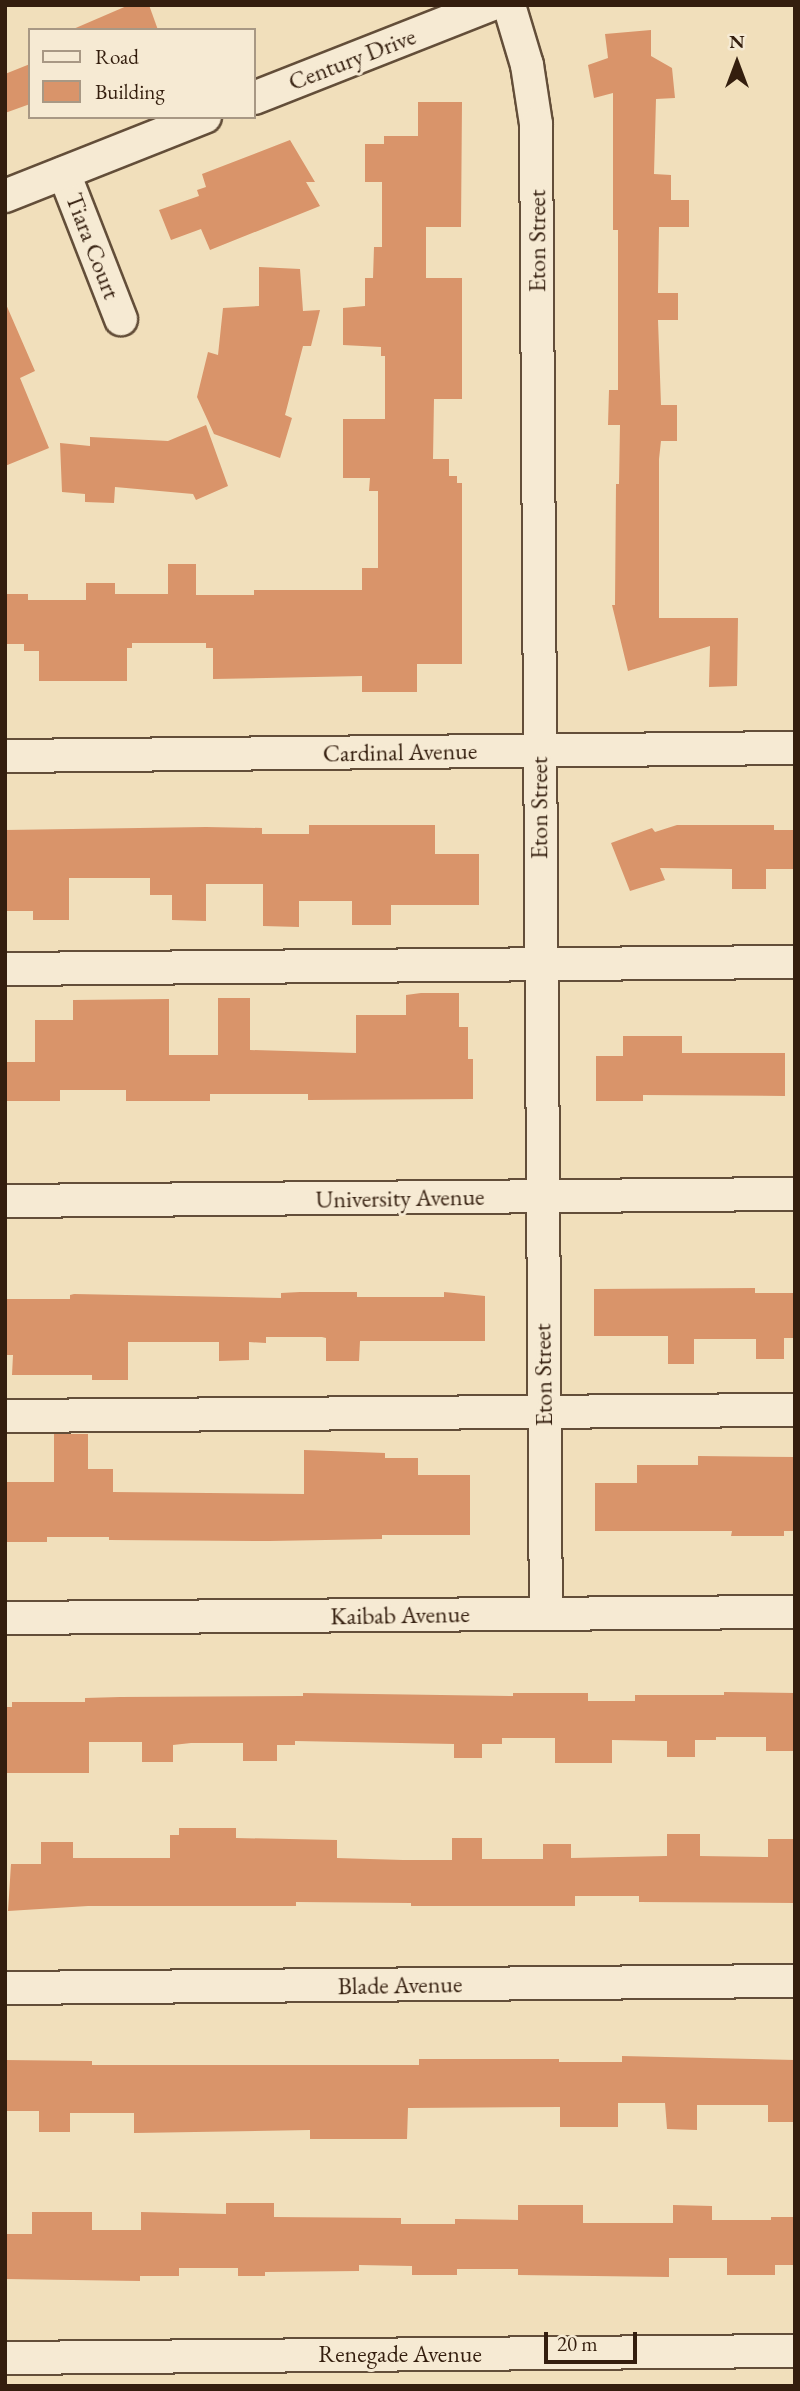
<!DOCTYPE html>
<html>
<head>
<meta charset="utf-8">
<style>
  body { margin:0 }
  #map { position:relative; width:800px; height:2391px; overflow:hidden; background:#f1dfbb; font-family:"EB Garamond",serif }
  div>[style] { position:absolute }
  .building>* { inset:0; background:#d9946a }
  .roads { filter:drop-shadow(2px 0 #634e39) drop-shadow(-2px 0 #634e39) drop-shadow(0 2px #634e39) drop-shadow(0 -2px #634e39) }
  .minor>* { height:32px; margin:-16px; padding:0 16px; transform-origin:16px; border-radius:16px; background:#f6ead3 }
  span { translate:-50% -50%; white-space:nowrap; text-align:center; line-height:1.15; -webkit-text-stroke:6px #f6ead3; paint-order:stroke }
  .street-label { font-size:24px; color:#341e0e }
  .frame { position:absolute; inset:0; border:7px solid #341e0e; pointer-events:none }
  .legend { position:absolute; left:28px; top:28px; width:228px; height:91px; box-sizing:border-box; background:#f6ead3; border:2px solid #a89884; margin:0; padding:9px 12px; list-style:none; font-size:21px; color:#341e0e }
  .legend li { display:flex; align-items:center; gap:14px; height:35px }
  .legend b { width:35px; border:2px solid #a89884 }
  .north { position:absolute; left:702px; top:28px; width:70px; height:70px; -webkit-text-stroke:5px #f6ead3; paint-order:stroke; rotate:0deg; font-size:19px; font-weight:700; line-height:28px; text-align:center; color:#341e0e }
  .north::after { content:''; display:block; margin:auto; width:24px; height:32px; background:#341e0e; clip-path:polygon(50% 0,100% 100%,50% 72%,0 100%) }
  .scale { position:absolute; left:544px; top:2332px; width:93px; height:32px; box-sizing:border-box; border:4px solid #341e0e; border-top:0; padding-left:9px; font-size:21px; line-height:24px; white-space:nowrap; color:#341e0e; -webkit-text-stroke:5px #f6ead3; paint-order:stroke }
</style>
</head>
<body>
<div id="map">
  <div class="building">
    <i style="clip-path:polygon(129px 5px,149px 5px,158px 30px,71px 30px)"></i>
    <i style="clip-path:polygon(651px 30px,651px 56px,672px 68px,675px 98px,656px 99px,654px 174px,671px 175px,671px 200px,689px 200px,689px 227px,659px 227px,658px 293px,678px 293px,678px 320px,658px 320px,661px 405px,677px 405px,677px 441px,661px 441px,659px 459px,659px 618px,738px 618px,737px 686px,709px 687px,710px 646px,628px 671px,612px 605px,615px 605px,616px 484px,619px 484px,620px 425px,608px 425px,609px 390px,618px 390px,618px 230px,613px 230px,613px 93px,594px 98px,588px 65px,608px 58px,605px 34px)"></i>
    <i style="clip-path:polygon(30px 64px,30px 104px,5px 113px,5px 74px)"></i>
    <i style="clip-path:polygon(418px 102px,462px 102px,461px 227px,426px 227px,426px 278px,462px 278px,462px 399px,434px 399px,433px 459px,449px 459px,449px 476px,457px 476px,457px 483px,462px 483px,462px 664px,417px 664px,417px 692px,362px 692px,362px 676px,213px 679px,213px 648px,206px 648px,206px 643px,132px 643px,132px 648px,127px 648px,127px 681px,39px 681px,39px 651px,24px 651px,24px 644px,5px 644px,5px 594px,28px 594px,28px 600px,86px 600px,86px 583px,115px 583px,115px 594px,168px 594px,168px 564px,196px 564px,196px 595px,254px 595px,254px 590px,362px 590px,362px 568px,378px 568px,378px 491px,369px 491px,370px 478px,343px 478px,343px 419px,385px 419px,385px 356px,381px 356px,381px 347px,343px 345px,343px 308px,365px 306px,365px 278px,373px 278px,374px 247px,382px 247px,382px 182px,365px 182px,365px 144px,384px 144px,384px 136px,418px 136px)"></i>
    <i style="clip-path:polygon(290px 140px,315px 182px,306px 182px,320px 206px,210px 250px,201px 229px,171px 240px,159px 210px,199px 196px,197px 190px,206px 187px,202px 174px)"></i>
    <i style="clip-path:polygon(259px 267px,300px 269px,303px 311px,320px 310px,311px 346px,303px 346px,285px 415px,292px 418px,280px 458px,214px 434px,197px 397px,208px 352px,218px 355px,223px 308px,259px 306px)"></i>
    <i style="clip-path:polygon(5px 302px,35px 371px,20px 378px,49px 448px,5px 466px)"></i>
    <i style="clip-path:polygon(206px 425px,228px 486px,196px 500px,193px 494px,115px 487px,114px 503px,85px 502px,85px 494px,62px 492px,60px 443px,90px 446px,90px 437px,168px 441px)"></i>
    <i style="clip-path:polygon(309px 825px,435px 825px,435px 854px,479px 854px,479px 905px,391px 905px,391px 925px,352px 925px,352px 901px,299px 901px,299px 927px,263px 926px,263px 884px,206px 884px,206px 921px,172px 920px,172px 895px,150px 895px,150px 878px,69px 878px,69px 920px,33px 920px,33px 911px,5px 911px,5px 830px,206px 827px,262px 828px,262px 834px,309px 834px)"></i>
    <i style="clip-path:polygon(677px 825px,774px 825px,774px 830px,793px 830px,793px 869px,766px 869px,766px 889px,732px 889px,732px 869px,660px 868px,665px 880px,630px 891px,611px 843px,652px 828px,655px 832px)"></i>
    <i style="clip-path:polygon(421px 993px,459px 993px,459px 1027px,468px 1027px,468px 1059px,473px 1059px,473px 1099px,308px 1100px,308px 1094px,210px 1094px,210px 1101px,126px 1101px,126px 1090px,60px 1090px,60px 1101px,5px 1101px,5px 1062px,35px 1062px,35px 1020px,73px 1020px,73px 1000px,169px 999px,169px 1055px,218px 1055px,218px 998px,250px 998px,250px 1050px,356px 1053px,356px 1015px,406px 1015px,406px 995px)"></i>
    <i style="clip-path:polygon(623px 1036px,682px 1036px,682px 1053px,785px 1053px,785px 1096px,643px 1095px,643px 1101px,596px 1101px,596px 1056px,623px 1056px)"></i>
    <i style="clip-path:polygon(755px 1288px,755px 1293px,795px 1293px,795px 1338px,784px 1338px,784px 1359px,756px 1359px,756px 1339px,694px 1339px,694px 1364px,668px 1364px,668px 1336px,594px 1336px,594px 1289px)"></i>
    <i style="clip-path:polygon(300px 1292px,357px 1292px,357px 1297px,444px 1297px,444px 1292px,485px 1296px,485px 1341px,360px 1341px,359px 1361px,326px 1361px,326px 1338px,322px 1337px,266px 1337px,266px 1343px,249px 1342px,249px 1360px,219px 1361px,219px 1342px,128px 1342px,128px 1380px,92px 1380px,92px 1375px,12px 1375px,13px 1355px,5px 1355px,5px 1299px,70px 1299px,70px 1295px,74px 1294px,281px 1298px,281px 1293px)"></i>
    <i style="clip-path:polygon(54px 1434px,88px 1434px,88px 1469px,113px 1469px,113px 1492px,304px 1494px,304px 1450px,385px 1453px,385px 1458px,418px 1458px,418px 1475px,470px 1475px,470px 1535px,382px 1535px,382px 1539px,269px 1541px,109px 1540px,109px 1537px,47px 1537px,47px 1542px,5px 1542px,5px 1482px,54px 1482px)"></i>
    <i style="clip-path:polygon(698px 1456px,795px 1457px,795px 1531px,784px 1531px,784px 1536px,731px 1536px,732px 1531px,595px 1531px,595px 1483px,637px 1483px,637px 1465px,698px 1465px)"></i>
    <i style="clip-path:polygon(724px 1692px,795px 1693px,795px 1751px,766px 1751px,766px 1737px,716px 1737px,716px 1740px,695px 1740px,695px 1757px,667px 1757px,667px 1741px,612px 1740px,612px 1763px,555px 1763px,555px 1738px,502px 1738px,502px 1744px,482px 1744px,482px 1758px,454px 1758px,454px 1744px,295px 1741px,295px 1745px,277px 1745px,277px 1761px,243px 1761px,243px 1743px,191px 1743px,173px 1745px,173px 1762px,142px 1762px,142px 1742px,89px 1742px,89px 1773px,5px 1773px,5px 1707px,12px 1707px,12px 1702px,85px 1702px,85px 1698px,120px 1697px,303px 1696px,303px 1693px,513px 1696px,513px 1693px,588px 1693px,588px 1701px,635px 1701px,635px 1695px,724px 1695px)"></i>
    <i style="clip-path:polygon(179px 1828px,236px 1828px,236px 1838px,337px 1840px,337px 1858px,403px 1860px,452px 1860px,452px 1838px,482px 1838px,482px 1859px,543px 1859px,543px 1844px,571px 1844px,571px 1858px,667px 1856px,667px 1834px,700px 1834px,700px 1856px,768px 1857px,768px 1839px,794px 1839px,795px 1903px,639px 1902px,639px 1896px,575px 1896px,575px 1906px,411px 1906px,411px 1903px,296px 1902px,296px 1906px,88px 1906px,8px 1911px,11px 1864px,41px 1864px,41px 1842px,73px 1842px,73px 1858px,170px 1858px,170px 1835px,179px 1835px)"></i>
    <i style="clip-path:polygon(622px 2056px,795px 2060px,795px 2122px,768px 2122px,768px 2105px,697px 2105px,697px 2130px,667px 2129px,665px 2103px,618px 2103px,618px 2127px,560px 2127px,560px 2107px,408px 2108px,407px 2139px,310px 2139px,310px 2130px,134px 2133px,134px 2113px,70px 2113px,70px 2132px,39px 2132px,39px 2111px,5px 2111px,5px 2060px,92px 2061px,92px 2065px,419px 2065px,419px 2059px,559px 2059px,559px 2062px,622px 2062px)"></i>
    <i style="clip-path:polygon(226px 2203px,274px 2203px,274px 2217px,401px 2218px,401px 2224px,455px 2224px,455px 2219px,518px 2220px,518px 2205px,583px 2205px,583px 2223px,673px 2223px,673px 2205px,712px 2206px,712px 2220px,771px 2220px,771px 2217px,795px 2217px,795px 2265px,775px 2265px,775px 2275px,727px 2275px,727px 2258px,669px 2258px,669px 2277px,518px 2275px,518px 2269px,457px 2269px,457px 2275px,412px 2275px,412px 2266px,359px 2265px,359px 2271px,265px 2272px,265px 2276px,238px 2276px,238px 2268px,179px 2268px,179px 2276px,140px 2276px,140px 2281px,5px 2279px,5px 2234px,32px 2234px,32px 2212px,92px 2212px,92px 2230px,141px 2230px,141px 2212px,226px 2214px)"></i>
  </div>
  <div class="roads">
    <div class="minor">
      <i style="left:509px;top:5px;width:63px;rotate:73.3deg"></i>
      <i style="left:527px;top:65px;width:60px;rotate:81.3deg"></i>
      <i style="left:536px;top:124px;width:1489px;rotate:89.62deg"></i>
      <i style="left:254px;top:98px;width:254px;rotate:-21.5deg"></i>
      <i style="left:64px;top:173px;width:157px;rotate:68.7deg"></i>
      <i style="left:5px;top:196px;width:215px;rotate:-21.6deg"></i>
      <i style="left:5px;top:756px;width:790px;rotate:-0.58deg"></i>
      <i style="left:5px;top:969px;width:790px;rotate:-0.51deg"></i>
      <i style="left:5px;top:1201px;width:790px;rotate:-0.51deg"></i>
      <i style="left:5px;top:1416px;width:790px;rotate:-0.44deg"></i>
      <i style="left:5px;top:1618px;width:790px;rotate:-0.44deg"></i>
      <i style="left:5px;top:1988px;width:790px;rotate:-0.51deg"></i>
      <i style="left:5px;top:2358px;width:790px;rotate:-0.51deg"></i>
    </div>
  </div>
  <div class="street-label">
    <span style="left:352px;top:59px;rotate:-21deg">Century Drive</span>
    <span style="left:537px;top:241px;rotate:-90deg">Eton Street</span>
    <span style="left:93px;top:246px;rotate:69deg">Tiara Court</span>
    <span style="left:400px;top:752px;rotate:-1deg">Cardinal Avenue</span>
    <span style="left:539px;top:808px;rotate:-90deg">Eton Street</span>
    <span style="left:400px;top:1198px;rotate:-1deg">University Avenue</span>
    <span style="left:543px;top:1375px;rotate:-91deg">Eton Street</span>
    <span style="left:400px;top:1615px;rotate:-1deg">Kaibab Avenue</span>
    <span style="left:400px;top:1985px;rotate:-1deg">Blade Avenue</span>
    <span style="left:400px;top:2354px">Renegade Avenue</span>
  </div>
  <div class="frame"></div>
  <ul class="legend">
  <li><b style="height:9px;background:#f6ead3"></b>Road</li>
  <li><b style="height:19px;background:#d9946a"></b>Building</li>
  </ul>
  <div class="north">N</div>
  <div class="scale">20 m</div>
</div>
</body>
</html>
